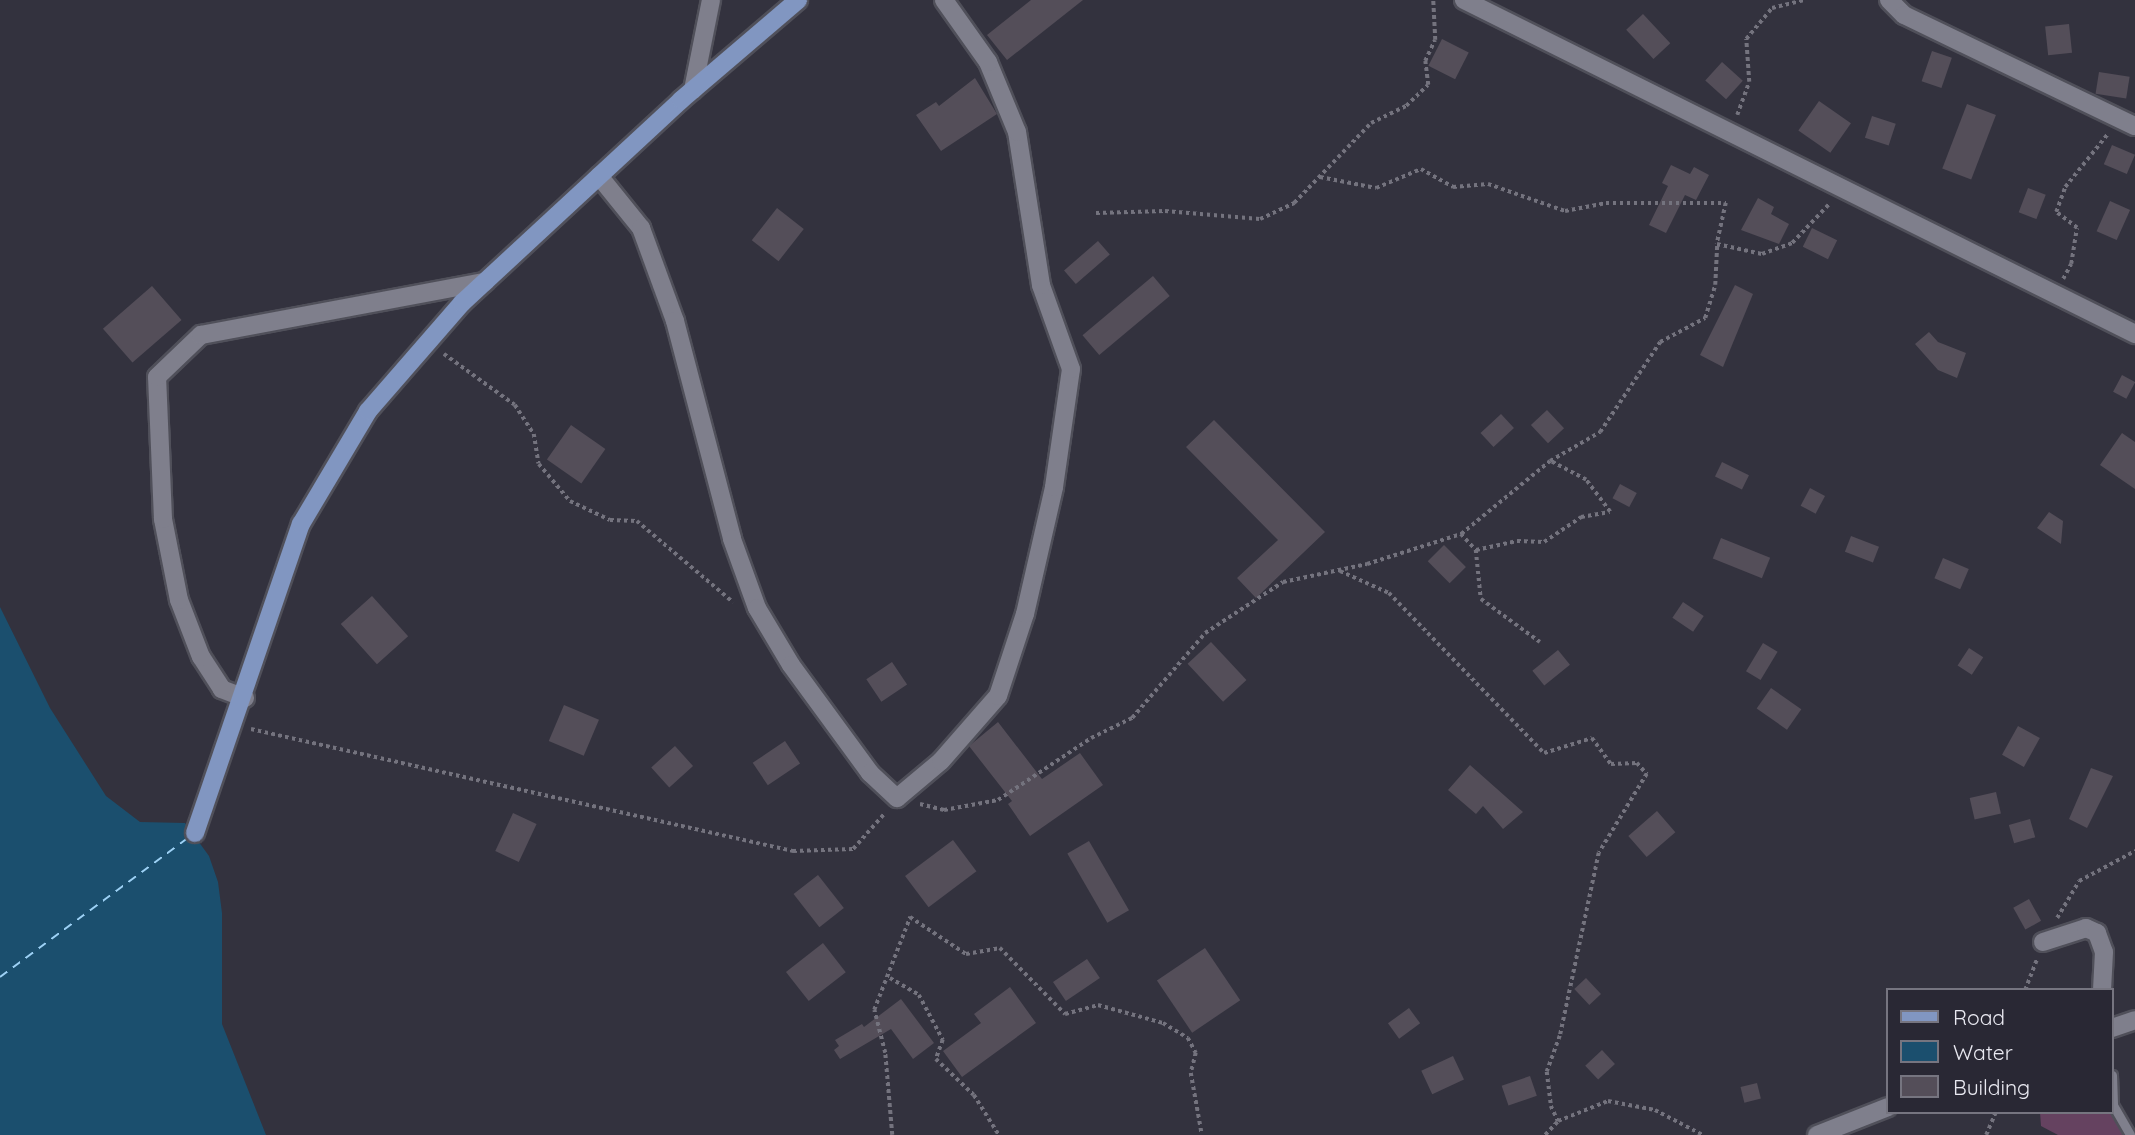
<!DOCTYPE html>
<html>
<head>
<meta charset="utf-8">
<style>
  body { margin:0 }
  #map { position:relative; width:2135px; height:1135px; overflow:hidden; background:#33323e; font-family:Quicksand,sans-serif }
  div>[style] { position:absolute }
  .green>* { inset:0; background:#654260 }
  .water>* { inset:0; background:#1b4f6e }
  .ferry>* { height:2px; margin-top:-1px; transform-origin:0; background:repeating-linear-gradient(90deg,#9dd1f5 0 9px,transparent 0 16px) }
  .building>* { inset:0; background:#544e59; transform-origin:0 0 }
  .path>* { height:3.5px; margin-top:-1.75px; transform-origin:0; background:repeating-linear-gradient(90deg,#74737e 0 3.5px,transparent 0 7px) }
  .roads { filter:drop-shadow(2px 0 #50505a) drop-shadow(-2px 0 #50505a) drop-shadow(0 2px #50505a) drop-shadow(0 -2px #50505a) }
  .service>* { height:9px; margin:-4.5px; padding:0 4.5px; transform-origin:4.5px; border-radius:4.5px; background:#7f7f8c }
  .minor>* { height:18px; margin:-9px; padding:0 9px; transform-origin:9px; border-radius:9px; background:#7f7f8c }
  .primary>* { height:18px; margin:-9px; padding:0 9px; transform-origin:9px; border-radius:9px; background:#8196c1 }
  span { translate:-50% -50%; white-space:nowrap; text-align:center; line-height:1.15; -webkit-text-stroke:5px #292834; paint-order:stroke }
  .legend { position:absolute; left:1886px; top:988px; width:228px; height:126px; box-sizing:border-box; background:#292834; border:2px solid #767580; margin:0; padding:9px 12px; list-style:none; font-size:21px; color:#e9e9f1 }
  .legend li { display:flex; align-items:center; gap:14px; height:35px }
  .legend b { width:35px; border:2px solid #767580 }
</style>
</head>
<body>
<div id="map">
  <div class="green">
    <i style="clip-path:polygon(2040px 1112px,2112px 1112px,2126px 1135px,2058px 1135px,2041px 1126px)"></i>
  </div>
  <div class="water">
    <i style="clip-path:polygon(0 607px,50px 708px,106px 796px,140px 822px,185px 823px,209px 856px,218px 882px,222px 913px,222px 1024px,266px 1135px,0 1135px)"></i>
  </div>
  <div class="ferry">
    <i style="left:0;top:977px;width:234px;rotate:-36.5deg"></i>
  </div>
  <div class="building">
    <i style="clip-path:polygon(1031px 0,1083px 0,1007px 60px,987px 35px)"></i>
    <i style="left:1643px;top:14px;width:40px;height:23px;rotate:47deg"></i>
    <i style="left:2069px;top:24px;width:29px;height:24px;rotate:84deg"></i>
    <i style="left:1442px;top:39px;width:30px;height:30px;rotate:27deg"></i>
    <i style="left:1932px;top:51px;width:21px;height:32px;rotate:19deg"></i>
    <i style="left:1722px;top:62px;width:28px;height:25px;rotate:42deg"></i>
    <i style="left:2099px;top:72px;width:31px;height:22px;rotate:9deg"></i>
    <i style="clip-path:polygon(975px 78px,997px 114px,941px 151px,916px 115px,936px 102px,939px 106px)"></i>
    <i style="left:1819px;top:101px;width:39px;height:36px;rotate:35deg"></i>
    <i style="left:1967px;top:104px;width:31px;height:69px;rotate:21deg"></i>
    <i style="left:1872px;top:116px;width:25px;height:23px;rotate:18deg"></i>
    <i style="left:2112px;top:145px;width:25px;height:21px;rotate:23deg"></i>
    <i style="clip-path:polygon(1671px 165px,1690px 174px,1694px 167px,1709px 175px,1696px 200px,1685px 195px,1666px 233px,1649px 225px,1668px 186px,1662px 183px)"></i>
    <i style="left:2028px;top:188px;width:19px;height:26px;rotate:21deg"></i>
    <i style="clip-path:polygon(1758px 198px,1774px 207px,1771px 214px,1789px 224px,1779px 244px,1741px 230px)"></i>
    <i style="left:2110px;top:201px;width:22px;height:33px;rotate:24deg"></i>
    <i style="left:777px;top:208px;width:34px;height:41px;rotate:38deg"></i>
    <i style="left:1812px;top:228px;width:28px;height:21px;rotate:26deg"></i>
    <i style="left:1098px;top:241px;width:18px;height:45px;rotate:49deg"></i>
    <i style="left:1153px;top:276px;width:26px;height:92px;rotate:50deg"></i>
    <i style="clip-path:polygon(1735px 285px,1753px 294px,1723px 367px,1700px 355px)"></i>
    <i style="left:152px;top:286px;width:45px;height:65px;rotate:49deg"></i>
    <i style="clip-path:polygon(1929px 332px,1938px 342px,1966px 353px,1957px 378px,1938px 370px,1915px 344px)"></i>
    <i style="left:2122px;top:375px;width:15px;height:19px;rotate:28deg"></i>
    <i style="left:1547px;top:410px;width:25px;height:22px;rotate:47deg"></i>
    <i style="left:1501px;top:414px;width:19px;height:28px;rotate:47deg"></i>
    <i style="clip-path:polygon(1214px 420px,1325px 532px,1256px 598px,1237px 578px,1278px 540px,1186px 447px)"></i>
    <i style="left:571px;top:425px;width:42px;height:42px;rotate:35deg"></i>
    <i style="clip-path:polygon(2122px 433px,2135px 442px,2135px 489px,2100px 465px)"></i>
    <i style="left:1722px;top:462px;width:30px;height:16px;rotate:26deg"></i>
    <i style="left:1620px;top:484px;width:19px;height:16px;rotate:28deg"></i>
    <i style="left:1810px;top:488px;width:17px;height:20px;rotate:28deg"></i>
    <i style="clip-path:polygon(2049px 512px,2063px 521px,2061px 544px,2037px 528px)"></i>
    <i style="left:1851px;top:536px;width:30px;height:17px;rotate:21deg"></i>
    <i style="left:1721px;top:538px;width:53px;height:22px;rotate:22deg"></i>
    <i style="left:1444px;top:545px;width:31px;height:23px;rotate:45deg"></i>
    <i style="left:1943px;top:558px;width:28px;height:22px;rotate:23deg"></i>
    <i style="left:372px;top:596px;width:54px;height:42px;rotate:48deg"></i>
    <i style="left:1683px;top:602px;width:25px;height:19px;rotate:34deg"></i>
    <i style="left:1211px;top:642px;width:52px;height:32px;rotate:47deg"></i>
    <i style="left:1763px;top:643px;width:17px;height:33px;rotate:31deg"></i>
    <i style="left:1969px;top:648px;width:17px;height:21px;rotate:33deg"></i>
    <i style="left:1558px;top:650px;width:19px;height:33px;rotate:51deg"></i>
    <i style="left:892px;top:662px;width:27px;height:31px;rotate:56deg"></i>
    <i style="left:1771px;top:688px;width:37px;height:25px;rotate:35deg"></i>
    <i style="left:564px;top:705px;width:38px;height:39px;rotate:23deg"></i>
    <i style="clip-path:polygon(998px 722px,1042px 779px,1080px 753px,1103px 785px,1030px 836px,1008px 804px,1012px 801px,969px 746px)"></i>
    <i style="left:2018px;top:726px;width:25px;height:33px;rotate:29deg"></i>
    <i style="left:785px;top:741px;width:27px;height:39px;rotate:56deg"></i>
    <i style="left:675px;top:746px;width:27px;height:32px;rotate:48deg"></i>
    <i style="clip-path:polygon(1470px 765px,1523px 812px,1503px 829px,1483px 806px,1476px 814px,1448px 790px)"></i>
    <i style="clip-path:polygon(2091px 768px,2113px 776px,2087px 828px,2069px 819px)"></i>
    <i style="left:1996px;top:792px;width:22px;height:27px;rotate:77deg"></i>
    <i style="left:1657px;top:811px;width:28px;height:38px;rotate:49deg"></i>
    <i style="left:513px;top:813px;width:26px;height:42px;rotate:25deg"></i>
    <i style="left:2030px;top:819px;width:19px;height:22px;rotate:74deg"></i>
    <i style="left:953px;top:840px;width:39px;height:60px;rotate:53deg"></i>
    <i style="left:1089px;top:841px;width:80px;height:25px;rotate:60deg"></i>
    <i style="left:818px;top:875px;width:42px;height:31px;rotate:52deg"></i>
    <i style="left:2029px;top:899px;width:25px;height:18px;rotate:61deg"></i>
    <i style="left:823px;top:943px;width:37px;height:47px;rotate:52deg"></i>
    <i style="left:1205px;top:948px;width:63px;height:58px;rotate:56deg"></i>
    <i style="left:1087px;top:959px;width:23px;height:41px;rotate:56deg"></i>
    <i style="left:1586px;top:978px;width:22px;height:16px;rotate:47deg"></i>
    <i style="clip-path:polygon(1010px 987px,1036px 1023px,962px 1077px,943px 1051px,981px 1023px,974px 1014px)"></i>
    <i style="clip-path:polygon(901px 999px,934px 1043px,913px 1059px,891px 1029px,840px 1059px,834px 1050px,839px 1046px,835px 1040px,862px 1024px,864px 1027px)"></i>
    <i style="left:1409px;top:1008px;width:19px;height:26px;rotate:54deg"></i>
    <i style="left:1602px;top:1050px;width:19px;height:23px;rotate:47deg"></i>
    <i style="left:1453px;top:1056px;width:26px;height:35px;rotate:65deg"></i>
    <i style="left:1530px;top:1076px;width:21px;height:30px;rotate:71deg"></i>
    <i style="left:1757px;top:1083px;width:16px;height:17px;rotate:76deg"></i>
  </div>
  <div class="path">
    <i style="left:1737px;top:115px;width:35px;rotate:-70deg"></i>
    <i style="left:1749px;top:82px;width:43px;rotate:-94deg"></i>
    <i style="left:1746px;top:39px;width:40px;rotate:-50deg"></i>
    <i style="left:1772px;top:8px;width:34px;rotate:-14deg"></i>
    <i style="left:1320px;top:177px;width:57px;rotate:11.1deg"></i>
    <i style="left:1376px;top:188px;width:49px;rotate:-22.9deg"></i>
    <i style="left:1421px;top:169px;width:37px;rotate:29deg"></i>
    <i style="left:1453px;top:187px;width:35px;rotate:-5deg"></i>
    <i style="left:1488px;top:184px;width:82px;rotate:19.3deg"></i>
    <i style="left:1565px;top:211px;width:42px;rotate:-11deg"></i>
    <i style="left:1606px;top:203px;width:120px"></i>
    <i style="left:1726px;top:203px;width:42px;rotate:102.4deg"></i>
    <i style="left:1096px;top:213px;width:69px;rotate:-1.7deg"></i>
    <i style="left:1165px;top:211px;width:95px;rotate:4.8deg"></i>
    <i style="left:1260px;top:219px;width:38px;rotate:-25deg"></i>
    <i style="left:1294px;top:203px;width:111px;rotate:-46.1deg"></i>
    <i style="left:1371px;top:123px;width:39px;rotate:-26deg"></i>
    <i style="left:1406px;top:106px;width:30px;rotate:-44deg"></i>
    <i style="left:1428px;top:85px;width:24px;rotate:-97deg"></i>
    <i style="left:1425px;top:61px;width:23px;rotate:-65deg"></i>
    <i style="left:1435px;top:40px;width:40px;rotate:-92.9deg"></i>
    <i style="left:2063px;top:279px;width:17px;rotate:-62deg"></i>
    <i style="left:2071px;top:264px;width:36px;rotate:-81deg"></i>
    <i style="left:2077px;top:228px;width:26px;rotate:-143deg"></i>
    <i style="left:2056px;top:212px;width:27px;rotate:-70deg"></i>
    <i style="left:2065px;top:187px;width:67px;rotate:-51.1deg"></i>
    <i style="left:444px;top:354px;width:87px;rotate:35.7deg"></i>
    <i style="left:515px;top:405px;width:35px;rotate:57deg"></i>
    <i style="left:534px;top:434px;width:30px;rotate:81deg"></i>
    <i style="left:539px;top:464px;width:48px;rotate:50deg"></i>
    <i style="left:570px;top:501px;width:44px;rotate:25.4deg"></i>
    <i style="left:610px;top:520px;width:27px;rotate:2deg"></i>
    <i style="left:637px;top:521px;width:126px;rotate:40.2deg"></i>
    <i style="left:1461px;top:534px;width:22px;rotate:47deg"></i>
    <i style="left:1476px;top:550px;width:42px;rotate:-12.4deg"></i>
    <i style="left:1517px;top:541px;width:27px;rotate:2deg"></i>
    <i style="left:1544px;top:542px;width:45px;rotate:-34deg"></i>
    <i style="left:1581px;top:517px;width:29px;rotate:-10deg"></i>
    <i style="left:1610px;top:512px;width:40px;rotate:-127deg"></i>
    <i style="left:1586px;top:480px;width:41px;rotate:-152.2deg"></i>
    <i style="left:1476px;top:550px;width:49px;rotate:84.2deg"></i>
    <i style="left:1481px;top:599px;width:73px;rotate:36.1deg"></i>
    <i style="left:1340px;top:571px;width:54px;rotate:24.2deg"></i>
    <i style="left:1389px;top:593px;width:223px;rotate:45.9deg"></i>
    <i style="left:1544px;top:753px;width:50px;rotate:-17.4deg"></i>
    <i style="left:1592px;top:738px;width:32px;rotate:54deg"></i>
    <i style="left:1611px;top:764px;width:26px;rotate:-2deg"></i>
    <i style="left:1637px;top:763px;width:15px;rotate:48deg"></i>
    <i style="left:1647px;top:774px;width:92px;rotate:121.3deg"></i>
    <i style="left:1599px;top:853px;width:187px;rotate:102deg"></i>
    <i style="left:1560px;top:1036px;width:38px;rotate:110deg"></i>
    <i style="left:1547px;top:1072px;width:34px;rotate:83deg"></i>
    <i style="left:1551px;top:1106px;width:17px;rotate:65deg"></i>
    <i style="left:251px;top:729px;width:556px;rotate:12.69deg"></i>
    <i style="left:793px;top:851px;width:60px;rotate:-1.9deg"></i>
    <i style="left:853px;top:849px;width:48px;rotate:-48.4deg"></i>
    <i style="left:920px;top:804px;width:25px;rotate:14deg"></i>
    <i style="left:944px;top:810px;width:55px;rotate:-10.5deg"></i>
    <i style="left:998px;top:800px;width:112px;rotate:-33.7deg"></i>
    <i style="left:1091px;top:738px;width:46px;rotate:-26deg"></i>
    <i style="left:1132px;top:718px;width:112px;rotate:-49.3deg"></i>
    <i style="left:1205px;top:633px;width:93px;rotate:-33.2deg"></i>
    <i style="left:1283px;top:582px;width:86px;rotate:-12.1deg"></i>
    <i style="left:1367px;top:564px;width:99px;rotate:-17.7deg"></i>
    <i style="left:1461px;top:534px;width:115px;rotate:-39.4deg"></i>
    <i style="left:1550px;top:461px;width:58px;rotate:-30.1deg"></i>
    <i style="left:1600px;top:432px;width:108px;rotate:-56.3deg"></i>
    <i style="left:1660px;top:342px;width:51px;rotate:-28.1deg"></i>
    <i style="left:1705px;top:318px;width:34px;rotate:-73deg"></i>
    <i style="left:1715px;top:285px;width:41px;rotate:-87.2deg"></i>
    <i style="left:1717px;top:244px;width:46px;rotate:12.5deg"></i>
    <i style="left:1762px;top:254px;width:32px;rotate:-20deg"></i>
    <i style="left:1792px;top:243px;width:55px;rotate:-46.5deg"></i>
    <i style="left:2057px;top:918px;width:43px;rotate:-59.3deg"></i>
    <i style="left:2079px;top:881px;width:64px;rotate:-28.2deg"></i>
    <i style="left:890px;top:978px;width:34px;rotate:30deg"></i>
    <i style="left:919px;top:995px;width:51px;rotate:61.9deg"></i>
    <i style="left:943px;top:1040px;width:20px;rotate:110deg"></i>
    <i style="left:936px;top:1059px;width:52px;rotate:43.5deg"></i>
    <i style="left:974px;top:1095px;width:47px;rotate:58deg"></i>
    <i style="left:2025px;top:990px;width:33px;rotate:-69deg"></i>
    <i style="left:892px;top:1135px;width:82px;rotate:-94.9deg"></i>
    <i style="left:885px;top:1053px;width:44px;rotate:-104.3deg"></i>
    <i style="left:874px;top:1010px;width:100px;rotate:-68.8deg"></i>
    <i style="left:910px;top:917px;width:67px;rotate:33.5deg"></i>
    <i style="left:966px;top:954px;width:35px;rotate:-10deg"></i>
    <i style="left:1000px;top:948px;width:93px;rotate:45.4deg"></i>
    <i style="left:1065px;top:1014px;width:34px;rotate:-15deg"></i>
    <i style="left:1098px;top:1005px;width:67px;rotate:15.5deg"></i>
    <i style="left:1163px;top:1023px;width:29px;rotate:31deg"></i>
    <i style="left:1188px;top:1038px;width:17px;rotate:62deg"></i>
    <i style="left:1196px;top:1053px;width:21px;rotate:104deg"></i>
    <i style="left:1191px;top:1073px;width:63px;rotate:79.9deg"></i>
    <i style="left:1545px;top:1135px;width:19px;rotate:-47deg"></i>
    <i style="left:1558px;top:1121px;width:54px;rotate:-21.8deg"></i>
    <i style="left:1608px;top:1101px;width:48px;rotate:10.8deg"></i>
    <i style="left:1655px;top:1110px;width:54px;rotate:27.5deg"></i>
    <i style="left:1986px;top:1135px;width:25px;rotate:-67deg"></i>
  </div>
  <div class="roads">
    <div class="service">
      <i style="left:2112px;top:1075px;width:30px;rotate:88deg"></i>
      <i style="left:2113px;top:1105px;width:34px;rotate:60deg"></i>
    </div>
    <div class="minor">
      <i style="left:1464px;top:0;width:750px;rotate:26.46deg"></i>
      <i style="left:1889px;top:0;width:21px;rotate:45deg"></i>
      <i style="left:1904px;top:15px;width:256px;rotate:25.7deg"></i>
      <i style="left:693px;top:90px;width:92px;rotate:-78.7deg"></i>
      <i style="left:599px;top:176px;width:67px;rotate:51.1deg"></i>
      <i style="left:641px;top:228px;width:99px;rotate:69.9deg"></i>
      <i style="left:675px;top:321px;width:225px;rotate:75.3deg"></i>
      <i style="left:732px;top:539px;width:73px;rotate:70.1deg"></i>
      <i style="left:757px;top:608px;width:66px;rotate:59.2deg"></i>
      <i style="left:791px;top:665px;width:134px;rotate:53.8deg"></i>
      <i style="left:870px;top:773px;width:37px;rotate:43deg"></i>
      <i style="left:897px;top:798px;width:57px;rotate:-40.1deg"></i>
      <i style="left:941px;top:761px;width:86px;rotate:-48.8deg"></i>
      <i style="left:998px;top:696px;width:86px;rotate:-71.8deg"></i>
      <i style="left:1025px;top:614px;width:130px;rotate:-77.1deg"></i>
      <i style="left:1054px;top:487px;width:119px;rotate:-81.8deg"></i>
      <i style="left:1071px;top:369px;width:89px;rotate:-109.7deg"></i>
      <i style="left:1041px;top:285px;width:155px;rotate:-98.9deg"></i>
      <i style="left:1017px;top:132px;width:76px;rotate:-112.5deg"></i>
      <i style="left:988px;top:62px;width:76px;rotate:-125.4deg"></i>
      <i style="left:245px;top:698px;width:25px;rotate:-159deg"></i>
      <i style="left:222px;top:689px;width:38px;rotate:-123deg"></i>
      <i style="left:201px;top:657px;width:61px;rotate:-111.1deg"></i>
      <i style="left:179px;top:600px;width:83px;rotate:-101.2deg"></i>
      <i style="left:163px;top:519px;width:142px;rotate:-92.4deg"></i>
      <i style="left:157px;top:377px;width:61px;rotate:-43.7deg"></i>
      <i style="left:201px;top:335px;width:289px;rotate:-10.6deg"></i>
      <i style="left:2043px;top:942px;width:45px;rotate:-18deg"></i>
      <i style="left:2086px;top:928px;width:12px;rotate:24deg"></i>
      <i style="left:2097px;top:933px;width:20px;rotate:70deg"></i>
      <i style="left:2104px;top:952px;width:38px;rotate:93deg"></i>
      <i style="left:2112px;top:1028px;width:24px;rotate:-19deg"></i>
      <i style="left:1817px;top:1135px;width:76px;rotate:-21.5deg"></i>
    </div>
    <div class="primary">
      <i style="left:195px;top:833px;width:327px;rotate:-71.1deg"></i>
      <i style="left:301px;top:524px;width:131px;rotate:-59.3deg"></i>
      <i style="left:368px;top:411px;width:143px;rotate:-49deg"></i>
      <i style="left:462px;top:303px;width:299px;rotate:-42.8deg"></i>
      <i style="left:681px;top:100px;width:154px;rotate:-40.5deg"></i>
    </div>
  </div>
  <ul class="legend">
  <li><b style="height:9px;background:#8196c1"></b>Road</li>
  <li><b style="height:19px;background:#1b4f6e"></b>Water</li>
  <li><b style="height:19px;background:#544e59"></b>Building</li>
  </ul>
</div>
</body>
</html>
